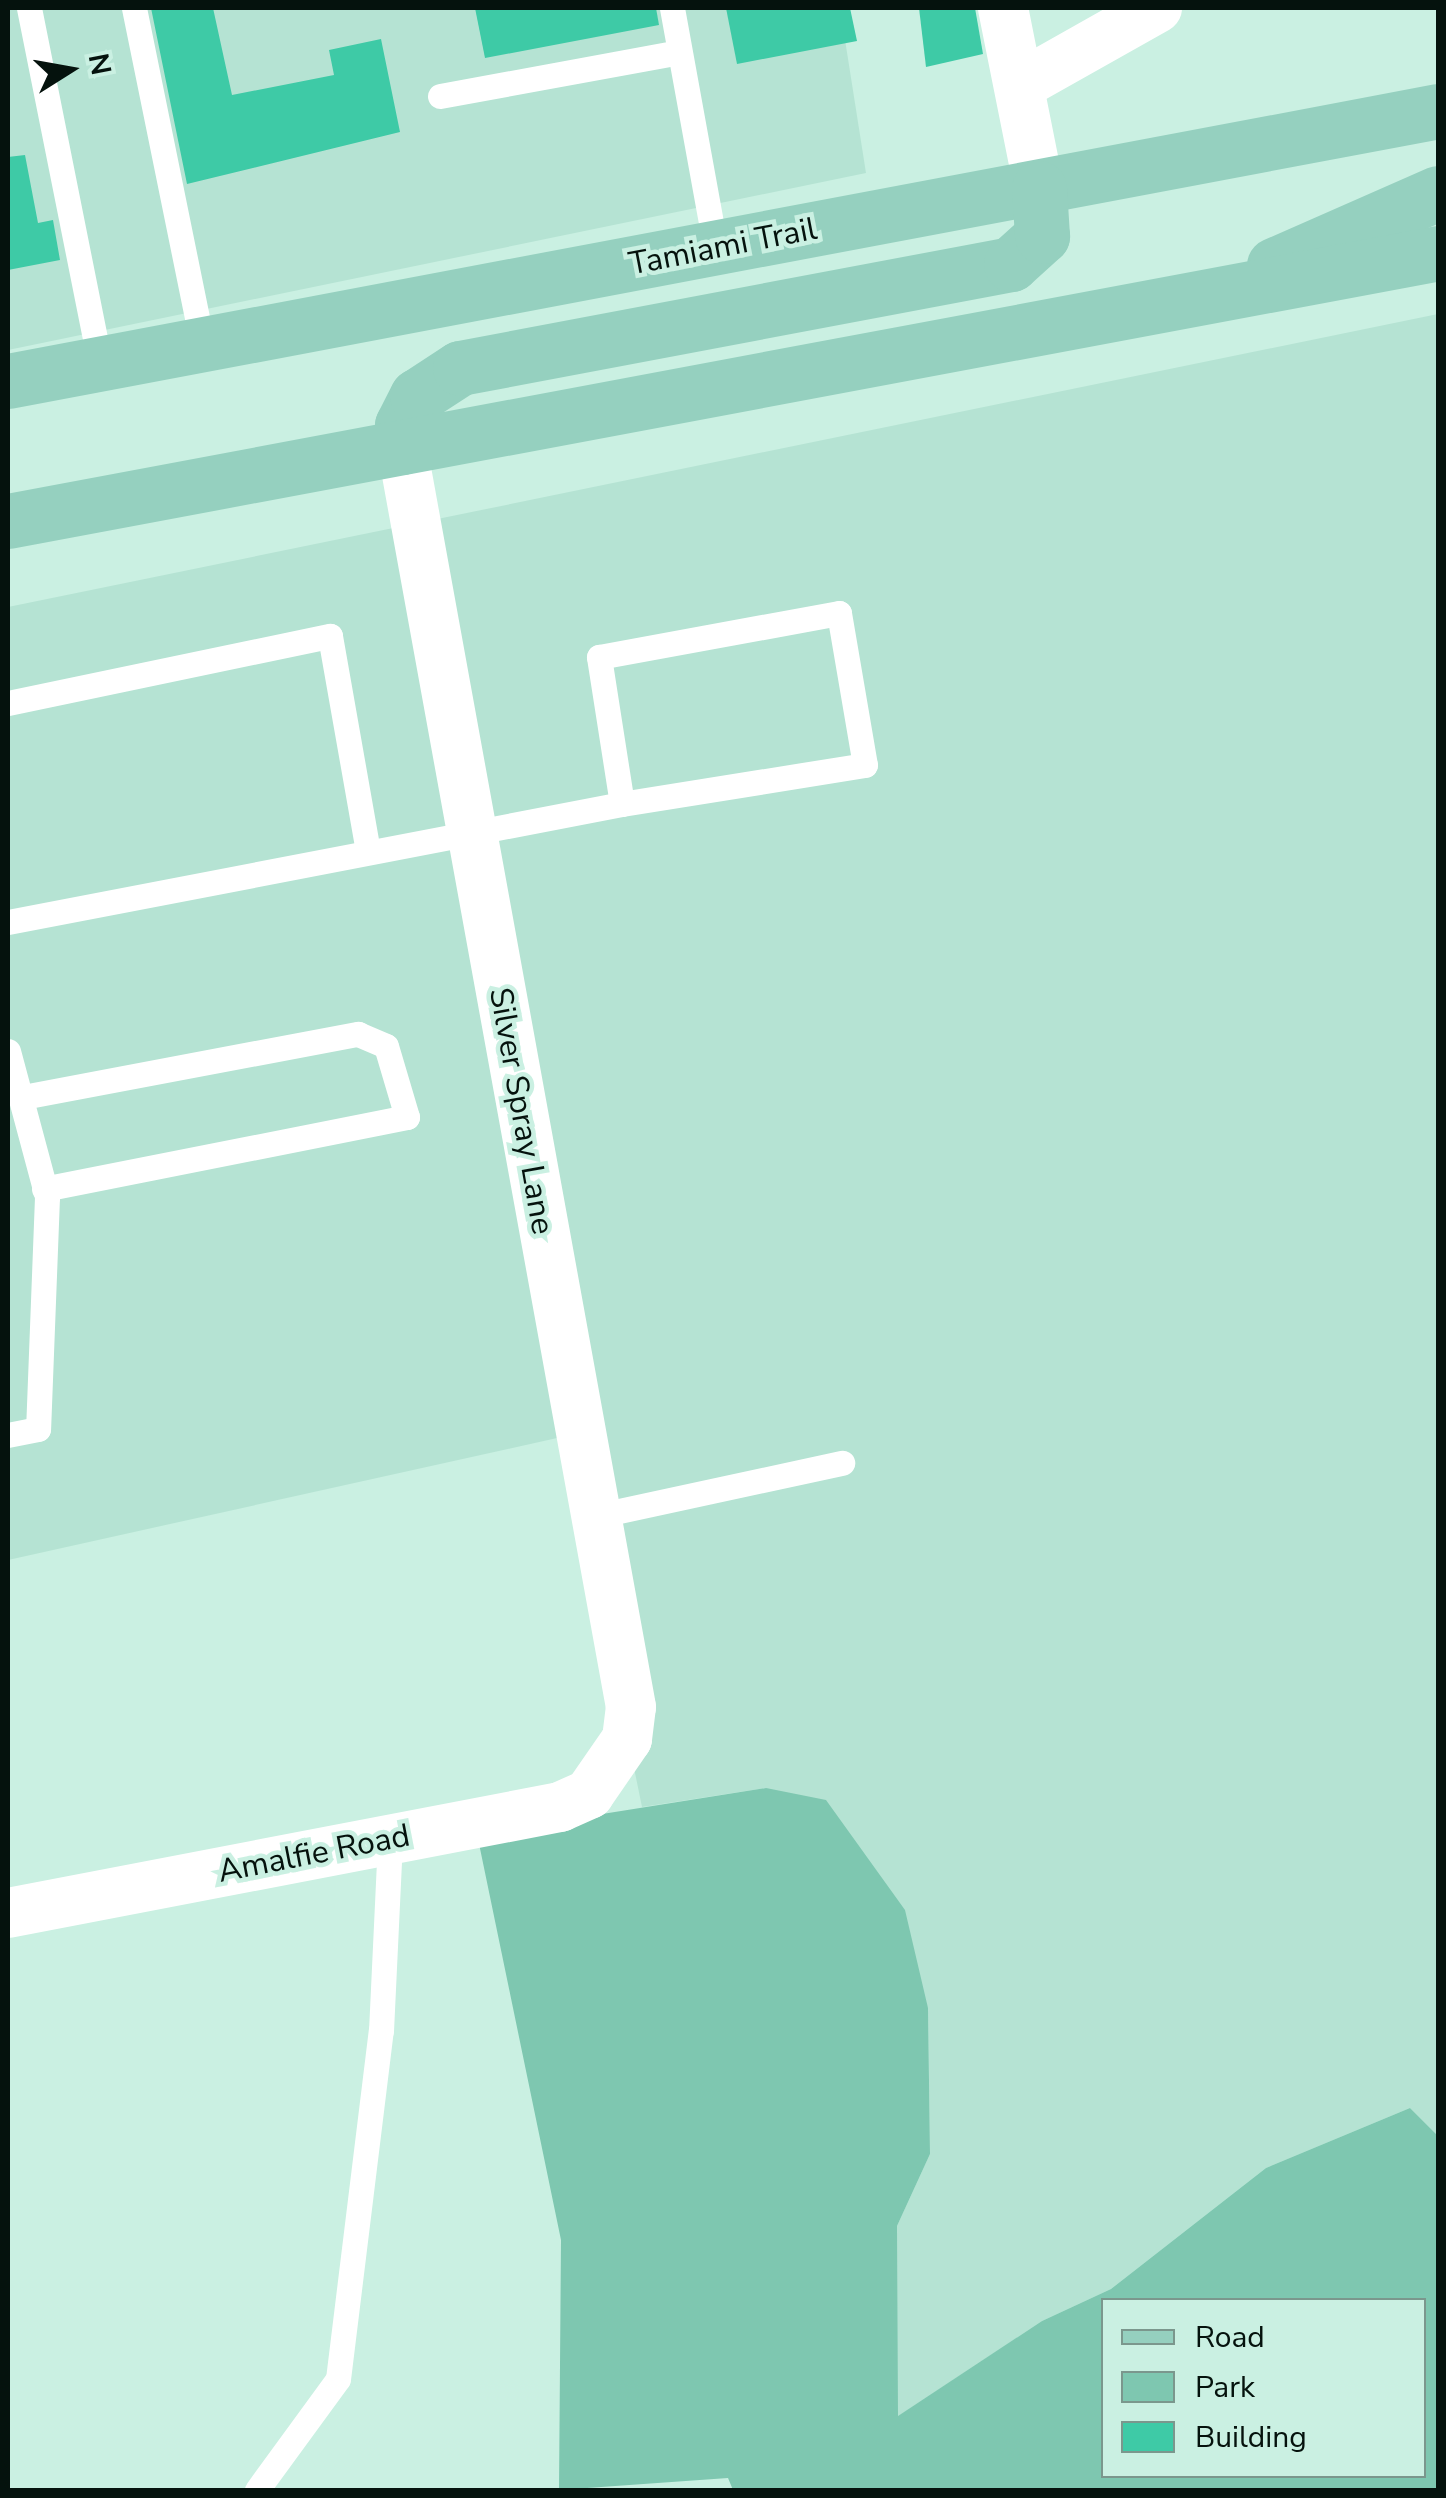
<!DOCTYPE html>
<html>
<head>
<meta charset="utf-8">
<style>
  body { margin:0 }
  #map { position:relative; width:1446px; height:2498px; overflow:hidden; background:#caf0e2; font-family:"Nunito Sans",sans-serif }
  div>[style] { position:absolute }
  .built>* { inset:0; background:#b5e3d3 }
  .green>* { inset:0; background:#7ec7b0 }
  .building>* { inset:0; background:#3ecaa6 }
  .service>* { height:25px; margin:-12.5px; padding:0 12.5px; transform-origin:12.5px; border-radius:12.5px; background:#fff }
  .minor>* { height:50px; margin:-25px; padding:0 25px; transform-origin:25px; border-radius:25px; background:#fff }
  .primary>* { height:55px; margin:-27.5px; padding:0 27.5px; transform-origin:27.5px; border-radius:27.5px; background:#95d0bf }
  span { translate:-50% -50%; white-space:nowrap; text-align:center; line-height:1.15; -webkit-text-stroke:9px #caf0e2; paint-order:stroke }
  .street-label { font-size:32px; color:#05120d }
  .frame { position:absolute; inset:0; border:10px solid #05120d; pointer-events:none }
  .legend { position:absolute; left:1101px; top:2298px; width:325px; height:180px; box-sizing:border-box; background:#caf0e2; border:2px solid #7b978d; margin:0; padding:12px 18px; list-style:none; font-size:30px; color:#05120d }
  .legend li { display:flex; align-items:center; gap:20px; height:50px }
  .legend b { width:50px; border:2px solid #7b978d }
  .north { position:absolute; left:20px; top:20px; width:100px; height:100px; -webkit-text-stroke:8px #caf0e2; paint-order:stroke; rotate:79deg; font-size:28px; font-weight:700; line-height:40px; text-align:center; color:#05120d }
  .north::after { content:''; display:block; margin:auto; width:35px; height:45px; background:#05120d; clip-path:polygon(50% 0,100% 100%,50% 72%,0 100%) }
</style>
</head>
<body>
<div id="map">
  <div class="built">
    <i style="clip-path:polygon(8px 8px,840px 8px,866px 173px,8px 350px)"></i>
    <i style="clip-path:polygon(1438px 314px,1438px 2136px,1410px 2108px,1266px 2168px,1111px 2289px,1042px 2321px,897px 2417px,897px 2226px,930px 2154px,928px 2008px,766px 1788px,642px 1807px,566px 1436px,8px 1560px,8px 607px)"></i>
  </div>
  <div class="green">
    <i style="clip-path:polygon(evenodd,766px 1788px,826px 1800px,905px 1910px,928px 2008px,930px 2154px,897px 2226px,898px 2416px,1042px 2321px,1111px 2289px,1266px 2168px,1410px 2108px,1438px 2136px,1438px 2490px,733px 2490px,728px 2478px,559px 2490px,561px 2240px,477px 1834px,766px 1788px,1104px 2300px,1424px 2300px,1424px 2476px,1104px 2476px,1104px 2300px)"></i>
  </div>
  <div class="building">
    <i style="clip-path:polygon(151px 8px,213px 8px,232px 95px,334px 75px,329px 50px,381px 39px,400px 132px,187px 184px)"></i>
    <i style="clip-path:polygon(475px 8px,656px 8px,659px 25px,485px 58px)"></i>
    <i style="clip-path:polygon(726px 8px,850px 8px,857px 41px,737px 64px)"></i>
    <i style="clip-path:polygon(919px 8px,975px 8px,983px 54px,926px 67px)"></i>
    <i style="clip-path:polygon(25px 155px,38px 223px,53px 220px,60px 260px,8px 270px,8px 157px)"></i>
  </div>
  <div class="service">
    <i style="left:29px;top:8px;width:363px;rotate:78.7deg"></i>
    <i style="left:134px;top:8px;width:345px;rotate:78.5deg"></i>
    <i style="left:672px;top:8px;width:245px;rotate:79.7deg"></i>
    <i style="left:440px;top:96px;width:243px;rotate:-10.4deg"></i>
    <i style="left:8px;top:703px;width:329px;rotate:-11.8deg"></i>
    <i style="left:330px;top:636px;width:219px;rotate:80deg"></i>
    <i style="left:8px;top:922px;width:625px;rotate:-10.88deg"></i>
    <i style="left:622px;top:804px;width:149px;rotate:-98.9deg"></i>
    <i style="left:599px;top:657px;width:244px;rotate:-10.4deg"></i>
    <i style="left:839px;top:613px;width:154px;rotate:80.3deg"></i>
    <i style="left:865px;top:765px;width:246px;rotate:170.9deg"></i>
    <i style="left:8px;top:1051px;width:151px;rotate:75deg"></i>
    <i style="left:47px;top:1197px;width:232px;rotate:92.2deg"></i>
    <i style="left:38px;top:1429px;width:31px;rotate:169deg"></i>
    <i style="left:23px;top:1097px;width:341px;rotate:-10.7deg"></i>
    <i style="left:358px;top:1034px;width:30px;rotate:23deg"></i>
    <i style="left:386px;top:1046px;width:74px;rotate:73.5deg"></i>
    <i style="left:407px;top:1117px;width:370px;rotate:168.8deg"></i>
    <i style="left:596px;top:1516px;width:252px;rotate:-12.2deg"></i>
    <i style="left:257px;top:2490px;width:137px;rotate:-53.9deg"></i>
    <i style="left:338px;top:2379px;width:351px;rotate:-83deg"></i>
    <i style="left:381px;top:2031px;width:191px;rotate:-87.3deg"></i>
  </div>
  <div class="minor">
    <i style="left:1003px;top:8px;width:184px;rotate:78.7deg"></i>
    <i style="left:1022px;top:84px;width:155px;rotate:-29.4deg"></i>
    <i style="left:8px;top:1913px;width:562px;rotate:-10.87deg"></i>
    <i style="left:560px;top:1807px;width:32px;rotate:-24deg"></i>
    <i style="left:589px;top:1794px;width:67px;rotate:-55.4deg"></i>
    <i style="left:627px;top:1739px;width:32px;rotate:-83deg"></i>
    <i style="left:631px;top:1707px;width:1281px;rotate:-100.3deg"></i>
  </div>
  <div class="primary">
    <i style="left:1274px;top:265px;width:179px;rotate:-23.7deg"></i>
    <i style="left:8px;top:381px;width:1455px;rotate:-10.69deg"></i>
    <i style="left:402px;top:447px;width:22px;rotate:-90deg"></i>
    <i style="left:402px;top:425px;width:33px;rotate:-63deg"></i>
    <i style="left:417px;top:396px;width:51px;rotate:-33.1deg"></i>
    <i style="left:460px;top:368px;width:561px;rotate:-10.69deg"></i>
    <i style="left:1011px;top:264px;width:42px;rotate:-42.1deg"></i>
    <i style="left:1042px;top:236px;width:48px;rotate:-93.6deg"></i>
    <i style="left:8px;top:521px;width:1455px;rotate:-10.61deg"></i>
  </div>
  <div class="street-label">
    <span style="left:723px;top:247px;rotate:-11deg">Tamiami Trail</span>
    <span style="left:521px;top:1111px;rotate:80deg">Silver Spray Lane</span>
    <span style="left:314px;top:1854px;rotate:-11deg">Amalfie Road</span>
  </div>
  <div class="frame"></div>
  <ul class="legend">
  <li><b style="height:12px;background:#95d0bf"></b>Road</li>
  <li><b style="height:28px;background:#7ec7b0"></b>Park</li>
  <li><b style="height:28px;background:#3ecaa6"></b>Building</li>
  </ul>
  <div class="north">N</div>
</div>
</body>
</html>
